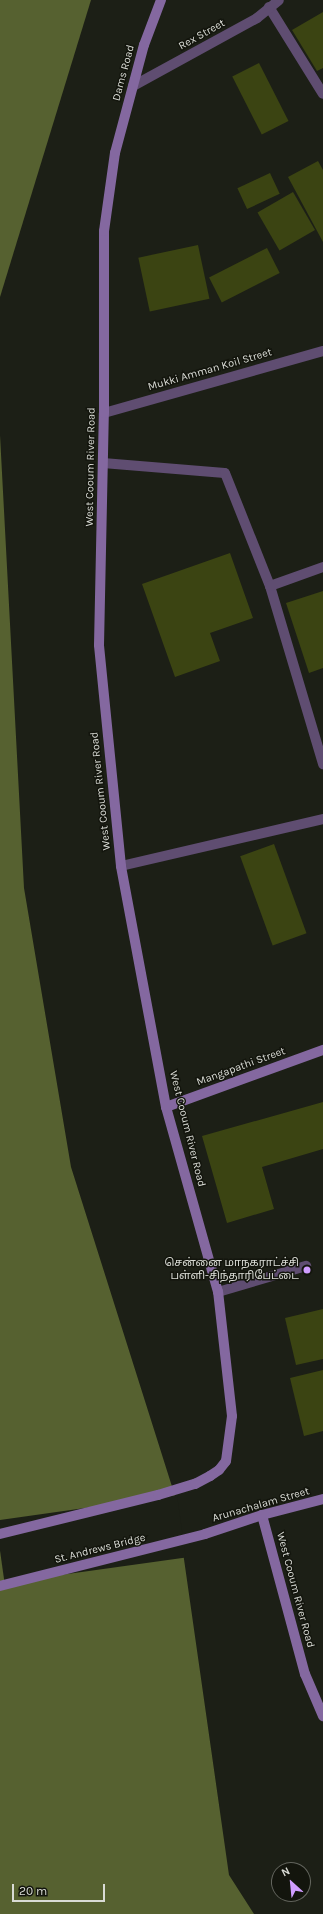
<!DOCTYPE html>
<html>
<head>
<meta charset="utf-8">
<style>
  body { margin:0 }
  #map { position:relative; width:323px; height:1914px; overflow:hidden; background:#1c1f16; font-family:Karla,"Noto Sans Tamil",sans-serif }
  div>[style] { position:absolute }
  .water>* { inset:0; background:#566130 }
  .pier>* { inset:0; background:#1c1f16; transform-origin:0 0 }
  .building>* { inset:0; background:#3b4412; transform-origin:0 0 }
  .lane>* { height:10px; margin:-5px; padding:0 5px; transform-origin:5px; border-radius:5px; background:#5f4d71 }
  .street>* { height:10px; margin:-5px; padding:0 5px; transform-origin:5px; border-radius:5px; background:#5f4d71 }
  .secondary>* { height:10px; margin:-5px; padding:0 5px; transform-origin:5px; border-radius:5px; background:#8468a0 }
  .dots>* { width:11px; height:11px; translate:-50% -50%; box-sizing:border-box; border:2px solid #13150d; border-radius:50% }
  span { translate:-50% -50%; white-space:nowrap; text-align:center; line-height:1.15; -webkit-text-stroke:3px #13150d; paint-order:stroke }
  .street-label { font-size:11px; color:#d9dbd5 }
  .poi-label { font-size:11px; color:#d9dbd5 }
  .right { translate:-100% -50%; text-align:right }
  .north { position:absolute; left:271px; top:1862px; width:40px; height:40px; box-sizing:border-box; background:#13150d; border:1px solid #62645d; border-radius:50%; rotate:333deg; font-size:11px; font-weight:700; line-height:16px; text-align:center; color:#d9dbd5 }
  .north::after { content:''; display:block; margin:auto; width:14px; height:18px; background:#d09dff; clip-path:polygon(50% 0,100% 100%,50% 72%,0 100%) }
  .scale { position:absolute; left:12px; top:1884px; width:93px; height:18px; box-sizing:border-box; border:2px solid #d9dbd5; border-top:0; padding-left:5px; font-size:12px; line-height:14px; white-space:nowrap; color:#d9dbd5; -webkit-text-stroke:3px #13150d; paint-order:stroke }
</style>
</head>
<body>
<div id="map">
  <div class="water">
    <i style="clip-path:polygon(0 0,91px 0,0 297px)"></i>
    <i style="clip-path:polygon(0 435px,24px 888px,71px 1167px,175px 1496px,229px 1875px,254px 1914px,0 1914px)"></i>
  </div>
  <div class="pier">
    <i style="left:177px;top:1495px;width:63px;height:183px;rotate:82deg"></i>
  </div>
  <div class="building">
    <i style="clip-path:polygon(323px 12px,323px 68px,317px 71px,292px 30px)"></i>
    <i style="left:259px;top:63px;width:65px;height:30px;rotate:63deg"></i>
    <i style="clip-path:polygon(318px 161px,323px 170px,323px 242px,288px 177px)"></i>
    <i style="left:270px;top:173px;width:23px;height:36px;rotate:65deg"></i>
    <i style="left:293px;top:192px;width:44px;height:41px;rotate:60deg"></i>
    <i style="left:198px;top:245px;width:55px;height:61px;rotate:78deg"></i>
    <i style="left:267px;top:248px;width:28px;height:65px;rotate:63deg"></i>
    <i style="clip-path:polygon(230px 553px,253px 618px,210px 633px,220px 661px,175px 677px,142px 584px)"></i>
    <i style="clip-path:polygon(323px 591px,323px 668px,309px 673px,286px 603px)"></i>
    <i style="left:274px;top:844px;width:95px;height:36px;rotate:70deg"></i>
    <i style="clip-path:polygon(323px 1102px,323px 1149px,262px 1167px,274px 1209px,227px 1223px,202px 1136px)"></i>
    <i style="clip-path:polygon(323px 1309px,323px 1359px,296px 1365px,285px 1318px)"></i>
    <i style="clip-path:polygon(323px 1370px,323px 1431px,304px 1436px,290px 1378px)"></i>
  </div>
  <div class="lane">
    <i style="left:218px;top:1292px;width:92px;rotate:-16.5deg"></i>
  </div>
  <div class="street">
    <i style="left:269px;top:7px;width:102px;rotate:58.2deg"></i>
    <i style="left:133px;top:86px;width:141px;rotate:-28.7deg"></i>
    <i style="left:257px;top:18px;width:28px;rotate:-39deg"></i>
    <i style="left:104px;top:413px;width:228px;rotate:-15.8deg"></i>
    <i style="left:103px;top:463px;width:122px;rotate:4.7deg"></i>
    <i style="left:225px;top:473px;width:122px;rotate:68.3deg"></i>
    <i style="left:270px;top:586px;width:186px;rotate:73.4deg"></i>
    <i style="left:270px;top:586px;width:56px;rotate:-19.7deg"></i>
    <i style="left:121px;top:866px;width:207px;rotate:-13.1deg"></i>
  </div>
  <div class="secondary">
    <i style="left:166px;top:1107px;width:167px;rotate:-20deg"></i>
    <i style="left:262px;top:1515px;width:165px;rotate:74.9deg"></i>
    <i style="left:305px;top:1674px;width:46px;rotate:66.8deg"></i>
    <i style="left:0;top:1534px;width:163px;rotate:-13.9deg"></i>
    <i style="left:158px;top:1495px;width:39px;rotate:-17deg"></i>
    <i style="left:195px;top:1484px;width:17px;rotate:-28deg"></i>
    <i style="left:210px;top:1476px;width:11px;rotate:-34deg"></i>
    <i style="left:219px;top:1470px;width:11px;rotate:-52deg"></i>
    <i style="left:226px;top:1461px;width:45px;rotate:-82.4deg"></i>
    <i style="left:232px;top:1416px;width:125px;rotate:-96.4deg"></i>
    <i style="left:218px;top:1292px;width:192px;rotate:-105.7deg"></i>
    <i style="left:166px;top:1107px;width:245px;rotate:-100.6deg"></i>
    <i style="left:121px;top:866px;width:222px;rotate:-95.7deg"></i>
    <i style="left:99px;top:645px;width:232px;rotate:-88.8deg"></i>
    <i style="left:104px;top:413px;width:182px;rotate:-90deg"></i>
    <i style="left:104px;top:231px;width:79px;rotate:-82deg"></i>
    <i style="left:115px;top:153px;width:112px;rotate:-75deg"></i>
    <i style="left:144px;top:45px;width:48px;rotate:-69.3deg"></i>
    <i style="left:0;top:1586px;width:211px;rotate:-14.2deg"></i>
    <i style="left:205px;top:1534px;width:60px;rotate:-18.4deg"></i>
    <i style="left:262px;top:1515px;width:63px;rotate:-14.7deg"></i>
  </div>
  <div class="dots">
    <i style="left:307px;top:1270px;background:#d09dff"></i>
  </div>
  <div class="street-label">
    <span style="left:202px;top:35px;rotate:-29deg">Rex Street</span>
    <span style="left:124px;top:73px;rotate:-75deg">Dams Road</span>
    <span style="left:210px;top:370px;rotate:-16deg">Mukki Amman Koil Street</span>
    <span style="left:91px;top:467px;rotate:-89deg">West Cooum River Road</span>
    <span style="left:101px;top:791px;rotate:-96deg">West Cooum River Road</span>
    <span style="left:241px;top:1067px;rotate:-20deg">Mangapathi Street</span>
    <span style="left:187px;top:1129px;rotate:76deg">West Cooum River Road</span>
    <span style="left:261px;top:1505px;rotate:-16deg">Arunachalam Street</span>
    <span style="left:100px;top:1549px;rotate:-14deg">St. Andrews Bridge</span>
    <span style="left:295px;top:1590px;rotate:75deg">West Cooum River Road</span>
  </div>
  <div class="poi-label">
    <span class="right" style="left:299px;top:1270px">சென்னை மாநகராட்ச்சி<br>பள்ளி-சிந்தாரிபேட்டை</span>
  </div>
  <div class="north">N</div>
  <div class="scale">20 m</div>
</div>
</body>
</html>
